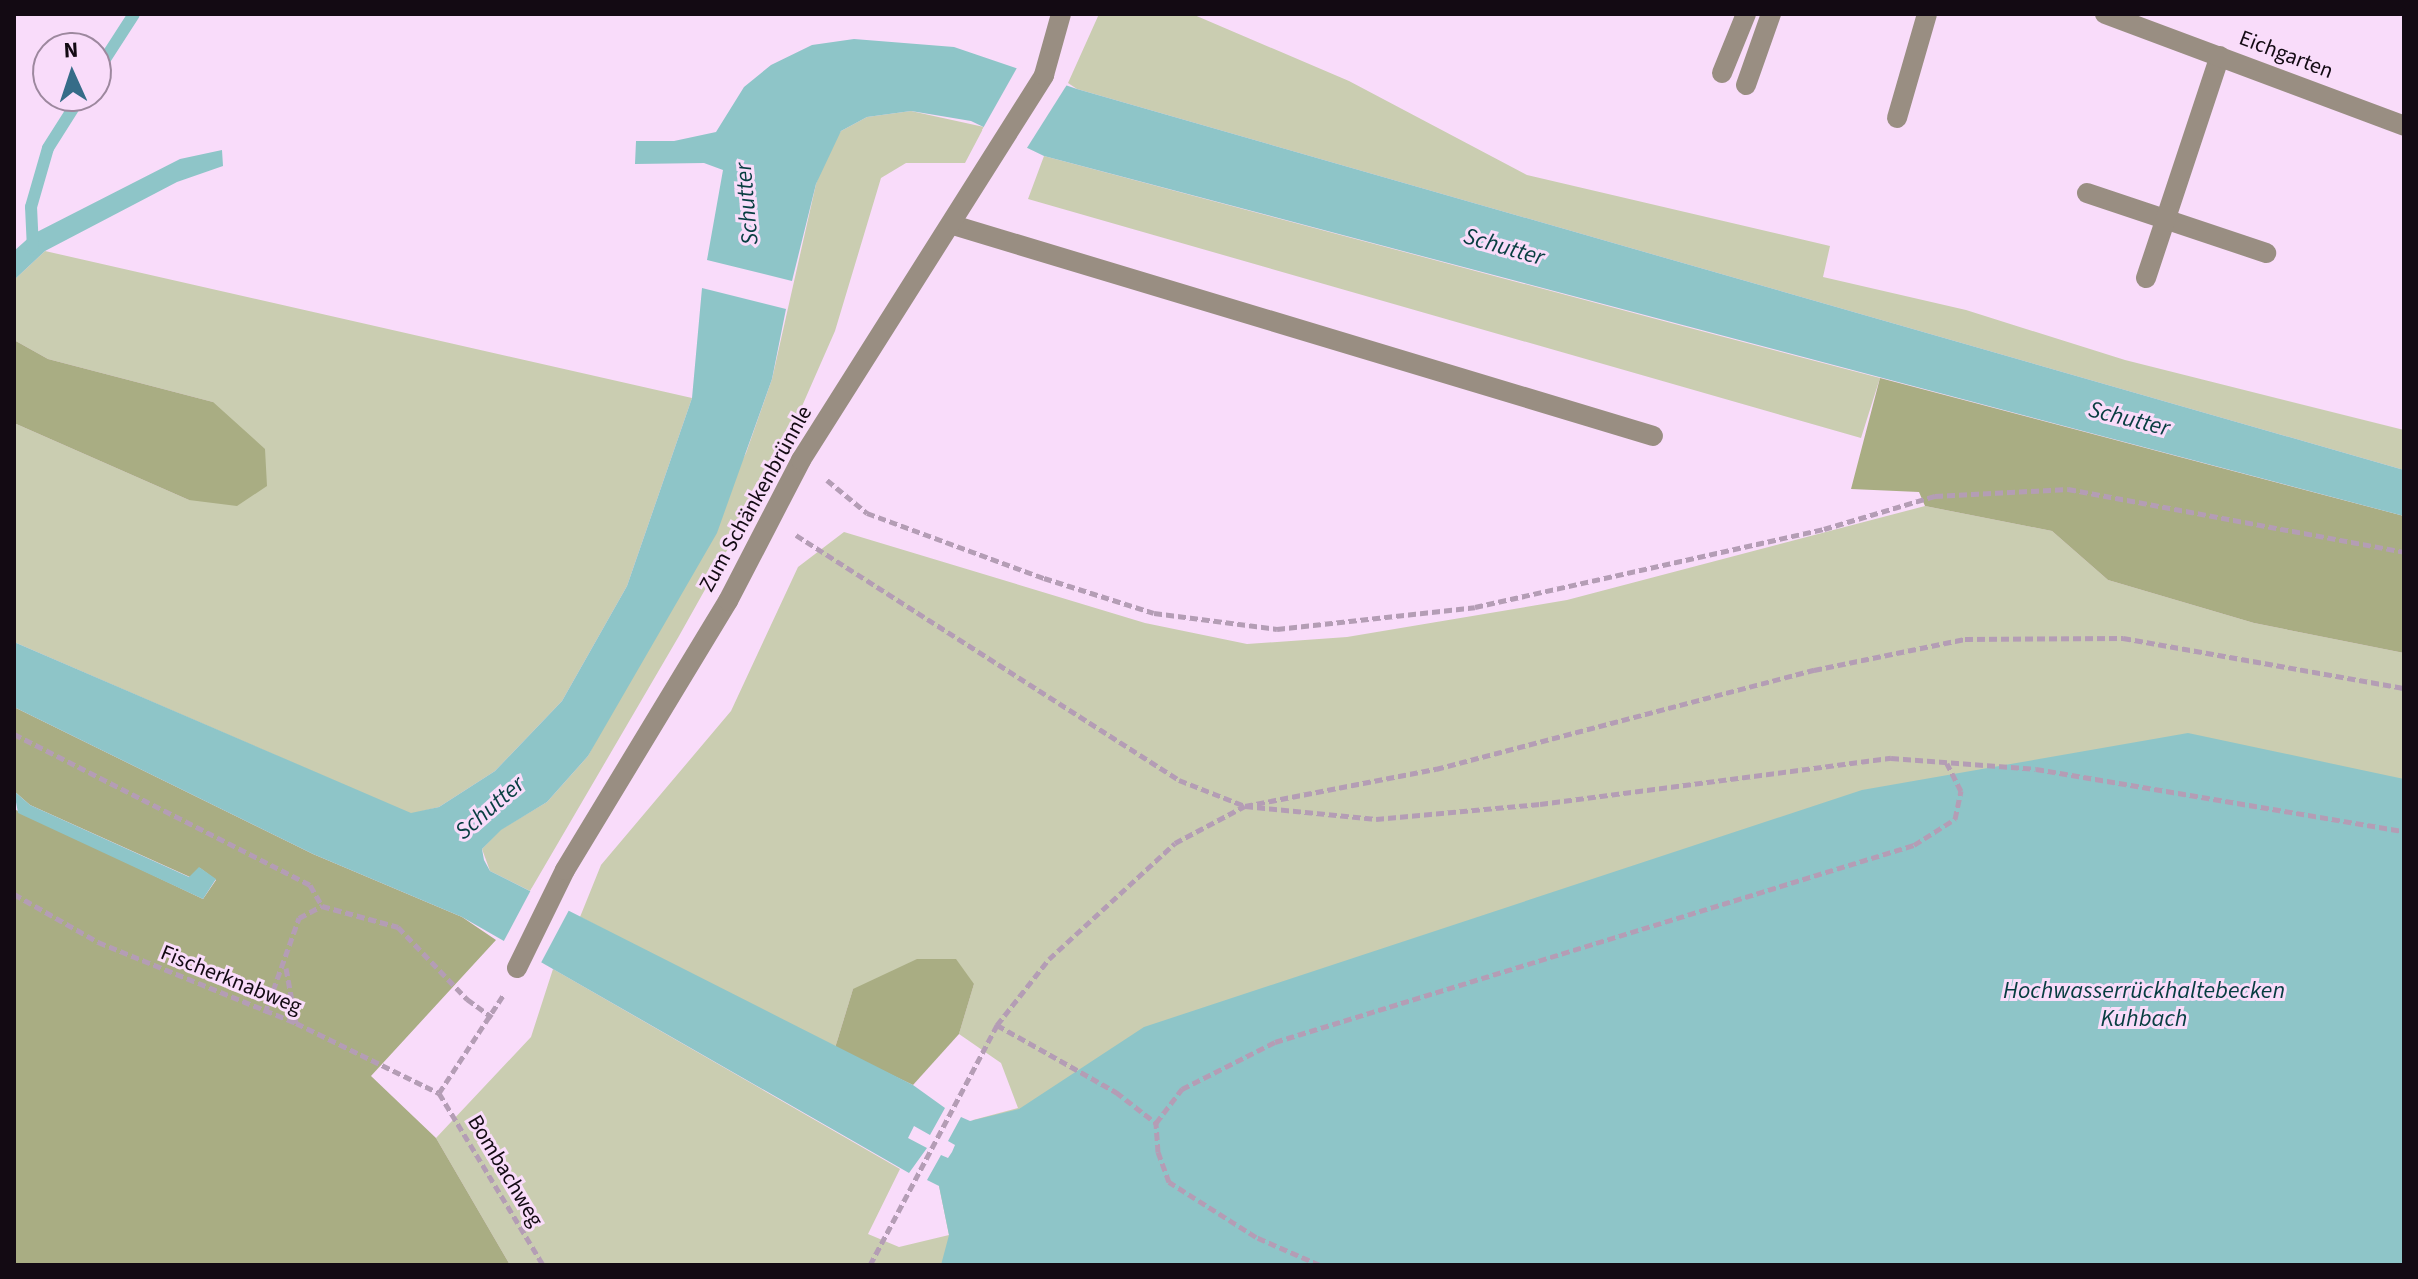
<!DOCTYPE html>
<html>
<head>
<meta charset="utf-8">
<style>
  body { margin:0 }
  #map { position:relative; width:2418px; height:1279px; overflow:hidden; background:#f9dcfa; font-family:"Source Sans 3",sans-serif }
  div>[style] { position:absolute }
  .green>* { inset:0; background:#cacdb1 }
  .forest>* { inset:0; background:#a9ad83 }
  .water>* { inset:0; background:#8ec5c8 }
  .pier>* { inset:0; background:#f9dcfa; transform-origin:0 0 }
  .stream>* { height:12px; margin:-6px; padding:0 6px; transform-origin:6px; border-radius:6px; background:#8ec5c8 }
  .path>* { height:5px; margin-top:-2.5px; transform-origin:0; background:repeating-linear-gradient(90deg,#b49db5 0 8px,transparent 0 12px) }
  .lane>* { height:20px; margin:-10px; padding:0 10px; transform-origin:10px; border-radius:10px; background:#998e82 }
  .street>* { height:20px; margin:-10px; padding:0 10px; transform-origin:10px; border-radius:10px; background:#998e82 }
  span { translate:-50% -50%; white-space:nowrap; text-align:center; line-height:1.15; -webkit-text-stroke:6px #f9dcfa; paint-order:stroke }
  .street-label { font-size:22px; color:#130a13 }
  .water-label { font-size:24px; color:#073d40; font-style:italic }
  .frame { position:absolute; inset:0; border:16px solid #130a13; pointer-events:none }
  .north { position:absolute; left:32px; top:32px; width:80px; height:80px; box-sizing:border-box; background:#f9dcfa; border:2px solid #9d889e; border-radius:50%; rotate:357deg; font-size:22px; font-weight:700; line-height:32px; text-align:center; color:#130a13 }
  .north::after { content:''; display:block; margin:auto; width:28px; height:36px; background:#366c88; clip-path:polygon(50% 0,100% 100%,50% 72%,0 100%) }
</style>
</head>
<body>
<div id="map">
  <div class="green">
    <i style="clip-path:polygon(1099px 14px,1192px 14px,1349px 81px,1527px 175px,1830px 246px,1823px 277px,1966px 310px,2125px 360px,2404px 430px,2404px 470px,1077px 89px,1068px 83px)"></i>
    <i style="clip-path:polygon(911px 111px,984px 127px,965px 163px,906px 163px,881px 178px,835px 331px,781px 454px,679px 636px,530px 891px,490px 871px,482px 849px,500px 830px,547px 802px,588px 756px,746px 453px,772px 379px,816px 184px,829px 148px,841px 131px,867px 117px)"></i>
    <i style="clip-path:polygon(1044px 156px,1671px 323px,1880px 378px,1861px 438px,1028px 199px)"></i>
    <i style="clip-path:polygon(45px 251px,692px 398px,627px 586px,562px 701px,495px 771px,439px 807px,411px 814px,14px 642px,14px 423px,189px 500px,213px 402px,48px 359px,14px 340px,14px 280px)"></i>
    <i style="clip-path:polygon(1925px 506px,2052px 531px,2108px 580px,2254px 623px,2404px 653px,2404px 853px,1067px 1265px,510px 1265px,436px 1138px,531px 1037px,553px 969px,900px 1169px,868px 1234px,899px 1247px,949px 1235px,939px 1186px,973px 1120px,1018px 1108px,1001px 1063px,959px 1034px,974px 984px,853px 989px,835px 1048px,580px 917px,601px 865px,731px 711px,798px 567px,844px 532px,1145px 623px,1247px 644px,1347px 637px,1567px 600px)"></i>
  </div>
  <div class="forest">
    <i style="clip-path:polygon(14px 340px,48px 359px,213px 402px,265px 449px,267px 486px,237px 506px,189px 500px,14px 423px)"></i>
    <i style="clip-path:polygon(1880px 378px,2404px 516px,2404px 653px,2254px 623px,2108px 580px,2052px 531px,1925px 506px,1919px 492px,1851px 489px)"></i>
    <i style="clip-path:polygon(14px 707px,313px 854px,462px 917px,496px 940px,371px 1076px,436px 1138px,510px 1265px,14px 1265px,14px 809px,203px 899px,216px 880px,200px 868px,190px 877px,30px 805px,14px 791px)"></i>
    <i style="clip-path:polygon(917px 959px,956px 959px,974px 984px,959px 1034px,913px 1085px,835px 1048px,853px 989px)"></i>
  </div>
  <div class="water">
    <i style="clip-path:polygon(854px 39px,954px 47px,1077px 89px,2404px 470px,2404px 516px,1044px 156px,971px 121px,911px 111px,867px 117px,841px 131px,816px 184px,792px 281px,707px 260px,723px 170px,704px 163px,635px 164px,636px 141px,674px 141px,716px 132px,744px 87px,771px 65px,812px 45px)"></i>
    <i style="clip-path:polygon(222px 150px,223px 166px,177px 182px,45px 251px,14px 280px,14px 251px,33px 234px,180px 159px)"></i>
    <i style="clip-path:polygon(702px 288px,786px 309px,772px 379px,717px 533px,588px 756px,547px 802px,501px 830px,482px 849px,484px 860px,490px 871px,913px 1085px,945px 1108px,930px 1135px,914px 1126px,908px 1138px,927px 1148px,909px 1173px,462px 917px,313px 854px,14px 707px,14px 642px,411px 813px,439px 807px,495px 771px,562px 701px,627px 586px,692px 398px)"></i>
    <i style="clip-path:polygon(2188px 733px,2404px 779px,2404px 1265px,941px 1265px,949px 1235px,939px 1186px,927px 1180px,941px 1155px,948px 1158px,952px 1152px,955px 1145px,948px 1141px,961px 1117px,970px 1121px,1019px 1109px,1144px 1027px,1862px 790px)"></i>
    <i style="clip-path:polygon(14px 791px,30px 805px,189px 877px,199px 867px,216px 879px,203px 899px,18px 813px)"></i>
  </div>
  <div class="pier">
    <i style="clip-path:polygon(1018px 66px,1068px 83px,1025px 151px,982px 130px)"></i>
    <i style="left:532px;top:888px;width:43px;height:66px;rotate:28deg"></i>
  </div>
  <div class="stream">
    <i style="left:96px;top:73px;width:70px;rotate:-57.2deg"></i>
    <i style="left:33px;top:249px;width:42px;rotate:-92.7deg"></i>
    <i style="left:31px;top:207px;width:61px;rotate:-73.9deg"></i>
    <i style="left:48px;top:148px;width:62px;rotate:-57.6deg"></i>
  </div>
  <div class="path">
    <i style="left:827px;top:480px;width:52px;rotate:39.5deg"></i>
    <i style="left:867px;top:513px;width:189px;rotate:20.2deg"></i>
    <i style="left:1044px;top:578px;width:115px;rotate:17.7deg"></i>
    <i style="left:1154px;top:613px;width:124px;rotate:7.4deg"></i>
    <i style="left:1277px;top:629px;width:199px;rotate:-6.3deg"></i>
    <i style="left:1475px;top:607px;width:358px;rotate:-12.6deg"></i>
    <i style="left:1824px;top:529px;width:116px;rotate:-16.6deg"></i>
    <i style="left:1935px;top:496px;width:133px;rotate:-3deg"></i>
    <i style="left:2068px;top:489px;width:342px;rotate:10.6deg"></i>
    <i style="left:796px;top:535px;width:455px;rotate:32.6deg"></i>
    <i style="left:1179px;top:780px;width:71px;rotate:21.5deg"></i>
    <i style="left:1245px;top:806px;width:132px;rotate:5.7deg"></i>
    <i style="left:1376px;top:819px;width:165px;rotate:-5.2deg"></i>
    <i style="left:1540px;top:804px;width:354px;rotate:-7.5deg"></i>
    <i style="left:1891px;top:758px;width:145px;rotate:4.3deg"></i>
    <i style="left:2036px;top:769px;width:373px;rotate:9.6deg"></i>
    <i style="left:14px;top:734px;width:332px;rotate:27deg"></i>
    <i style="left:310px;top:885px;width:24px;rotate:60deg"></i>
    <i style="left:14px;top:894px;width:97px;rotate:29.7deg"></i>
    <i style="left:98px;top:942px;width:214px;rotate:22.2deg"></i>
    <i style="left:296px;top:1023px;width:159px;rotate:26.1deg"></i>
    <i style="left:286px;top:968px;width:56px;rotate:79.7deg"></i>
    <i style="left:265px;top:1013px;width:101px;rotate:-70.3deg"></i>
    <i style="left:299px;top:918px;width:26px;rotate:-28deg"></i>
    <i style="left:322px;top:906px;width:79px;rotate:15.4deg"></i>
    <i style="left:398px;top:927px;width:100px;rotate:46.2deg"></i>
    <i style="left:467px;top:999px;width:31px;rotate:36deg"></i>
    <i style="left:997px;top:1025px;width:137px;rotate:29.4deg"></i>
    <i style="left:1116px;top:1092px;width:51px;rotate:37.8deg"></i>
    <i style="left:439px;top:1093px;width:201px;rotate:58.8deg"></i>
    <i style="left:439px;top:1093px;width:118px;rotate:-56.7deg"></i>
    <i style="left:870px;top:1265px;width:272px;rotate:-62.1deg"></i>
    <i style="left:997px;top:1025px;width:84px;rotate:-51.8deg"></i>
    <i style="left:1049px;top:959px;width:171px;rotate:-42.6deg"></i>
    <i style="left:1175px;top:843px;width:79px;rotate:-27.9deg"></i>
    <i style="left:1245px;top:806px;width:195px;rotate:-11deg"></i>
    <i style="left:1436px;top:769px;width:391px;rotate:-14.7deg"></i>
    <i style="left:1814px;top:670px;width:154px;rotate:-11.6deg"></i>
    <i style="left:1965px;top:639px;width:158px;rotate:-0.4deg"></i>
    <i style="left:2123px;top:638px;width:285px;rotate:10.1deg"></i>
    <i style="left:1320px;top:1265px;width:70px;rotate:-156.4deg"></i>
    <i style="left:1256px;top:1237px;width:103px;rotate:-147.7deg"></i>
    <i style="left:1169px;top:1182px;width:32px;rotate:-110deg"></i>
    <i style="left:1158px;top:1152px;width:29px;rotate:-94deg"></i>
    <i style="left:1156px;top:1123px;width:43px;rotate:-52.6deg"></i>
    <i style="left:1182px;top:1089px;width:104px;rotate:-26.8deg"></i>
    <i style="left:1275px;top:1042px;width:669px;rotate:-17.13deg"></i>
    <i style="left:1914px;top:845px;width:49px;rotate:-32.4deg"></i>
    <i style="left:1955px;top:819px;width:29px;rotate:-78deg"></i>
    <i style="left:1961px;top:791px;width:31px;rotate:-117deg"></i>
  </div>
  <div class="lane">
    <i style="left:1722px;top:73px;width:64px;rotate:-67.9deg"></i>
    <i style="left:1746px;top:85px;width:75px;rotate:-70.6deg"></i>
    <i style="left:1897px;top:118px;width:108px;rotate:-73.9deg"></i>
    <i style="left:2087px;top:193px;width:189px;rotate:18.5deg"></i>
    <i style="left:953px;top:225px;width:731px;rotate:16.77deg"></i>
    <i style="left:2146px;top:278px;width:234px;rotate:-71.6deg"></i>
  </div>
  <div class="street">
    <i style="left:2105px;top:14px;width:319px;rotate:20.5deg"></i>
    <i style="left:517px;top:968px;width:109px;rotate:-63.9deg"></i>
    <i style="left:565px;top:870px;width:315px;rotate:-58.8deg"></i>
    <i style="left:728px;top:601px;width:159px;rotate:-62.6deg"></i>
    <i style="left:801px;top:460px;width:455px;rotate:-57.7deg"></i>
    <i style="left:1044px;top:75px;width:63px;rotate:-74.4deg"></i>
  </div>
  <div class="street-label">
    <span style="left:2286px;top:55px;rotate:21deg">Eichgarten</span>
    <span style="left:756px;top:499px;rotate:-61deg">Zum Schänkenbrünnle</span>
    <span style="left:231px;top:980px;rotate:22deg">Fischerknabweg</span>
    <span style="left:505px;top:1171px;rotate:59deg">Bombachweg</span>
  </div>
  <div class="water-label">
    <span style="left:747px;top:204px;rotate:-95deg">Schutter</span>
    <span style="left:1504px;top:247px;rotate:16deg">Schutter</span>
    <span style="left:2129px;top:419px;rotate:14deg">Schutter</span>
    <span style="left:490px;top:808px;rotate:-41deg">Schutter</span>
    <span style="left:2144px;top:1005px">Hochwasserrückhaltebecken<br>Kuhbach</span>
  </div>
  <div class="frame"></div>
  <div class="north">N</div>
</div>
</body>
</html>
